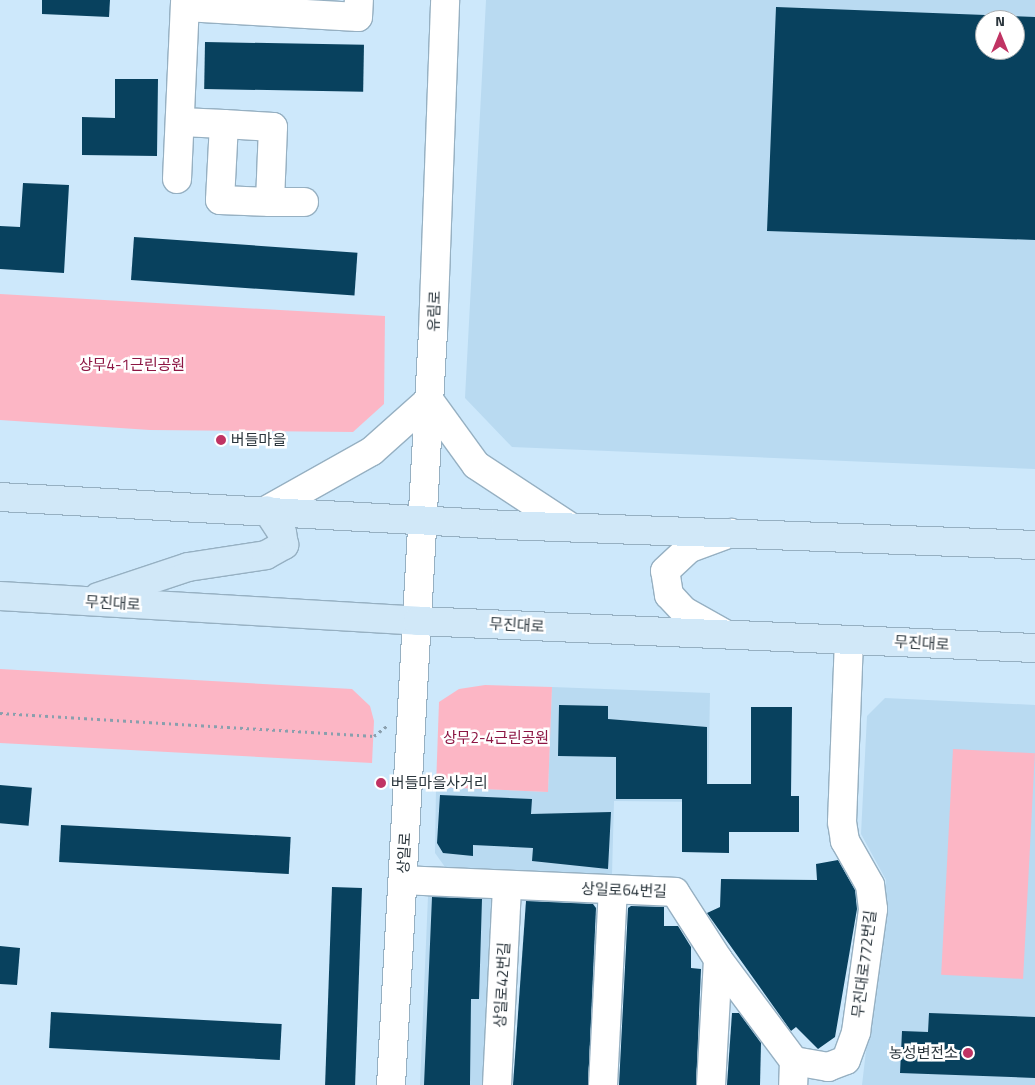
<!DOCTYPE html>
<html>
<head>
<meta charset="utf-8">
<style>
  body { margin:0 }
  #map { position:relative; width:1035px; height:1085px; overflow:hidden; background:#cde8fb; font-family:"Titillium Web","Noto Sans KR",sans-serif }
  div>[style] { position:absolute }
  .built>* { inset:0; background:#b9daf1 }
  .green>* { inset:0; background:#fcb6c5; transform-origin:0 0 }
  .building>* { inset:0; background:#08415e; transform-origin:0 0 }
  .path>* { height:3px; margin-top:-1.5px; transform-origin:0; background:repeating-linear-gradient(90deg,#8a9fad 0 2.5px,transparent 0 6.5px) }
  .roads { filter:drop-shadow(1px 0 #96b0c2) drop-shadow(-1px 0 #96b0c2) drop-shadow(0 1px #96b0c2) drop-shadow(0 -1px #96b0c2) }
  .minor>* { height:28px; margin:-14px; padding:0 14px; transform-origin:14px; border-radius:14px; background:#fff }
  .major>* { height:28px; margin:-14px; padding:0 14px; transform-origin:14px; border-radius:14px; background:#d1e8f8 }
  .dots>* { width:14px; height:14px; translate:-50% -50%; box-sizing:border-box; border:2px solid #fff; border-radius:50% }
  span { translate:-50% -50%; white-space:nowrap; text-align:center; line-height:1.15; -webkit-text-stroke:5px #fff; paint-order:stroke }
  .street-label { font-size:15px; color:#2a353c }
  .park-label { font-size:15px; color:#8c1643 }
  .poi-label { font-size:15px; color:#2a353c }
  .left { translate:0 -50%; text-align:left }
  .right { translate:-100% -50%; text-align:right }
  .north { position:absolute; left:975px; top:10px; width:50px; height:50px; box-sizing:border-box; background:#fff; border:1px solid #aaaeb1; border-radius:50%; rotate:0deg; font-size:14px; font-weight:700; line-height:20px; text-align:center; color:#2a353c }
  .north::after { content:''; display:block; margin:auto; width:18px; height:22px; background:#c03363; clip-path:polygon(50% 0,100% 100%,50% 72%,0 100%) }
</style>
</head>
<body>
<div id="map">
  <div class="built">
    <i style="clip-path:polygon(evenodd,486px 0,1035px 0,1035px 469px,512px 447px,465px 398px,486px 0,985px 20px,1015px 20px,1015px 50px,985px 50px,985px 20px)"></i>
    <i style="clip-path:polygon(552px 687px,710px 693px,708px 802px,614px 801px,612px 875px,445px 867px,435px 853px,436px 787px,548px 792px)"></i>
    <i style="clip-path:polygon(885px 698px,1035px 705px,1035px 1085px,862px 1085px,886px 880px,861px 834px,867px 716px)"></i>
    <i style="clip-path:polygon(438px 888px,484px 890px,499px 905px,487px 1085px,420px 1085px,428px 896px)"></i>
  </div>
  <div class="green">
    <i style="clip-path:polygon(0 294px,385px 316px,384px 404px,353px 432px,150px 430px,0 420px)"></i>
    <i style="clip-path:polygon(0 669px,352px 689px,370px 706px,374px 721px,372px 763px,0 743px)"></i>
    <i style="clip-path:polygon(485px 685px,552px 687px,548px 792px,436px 787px,439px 702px,459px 689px)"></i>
    <i style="left:953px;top:749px;width:82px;height:226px;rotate:3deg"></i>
  </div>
  <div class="building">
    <i style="clip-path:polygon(42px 0,110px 0,109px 17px,42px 14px)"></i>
    <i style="clip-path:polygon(evenodd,776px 7px,1035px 17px,1035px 240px,767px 231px,776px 7px,985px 20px,1015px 20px,1015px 50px,985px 50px,985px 20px)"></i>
    <i style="left:205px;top:42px;width:159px;height:47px;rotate:1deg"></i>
    <i style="clip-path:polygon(115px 79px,158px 79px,157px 156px,82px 155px,82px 117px,115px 118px)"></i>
    <i style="clip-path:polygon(23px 183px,69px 185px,64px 273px,0 269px,0 226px,20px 227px)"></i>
    <i style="left:134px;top:237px;width:224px;height:43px;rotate:4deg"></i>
    <i style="clip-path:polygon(559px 705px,608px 706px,608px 719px,707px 727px,707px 784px,751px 784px,751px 707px,792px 707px,791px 796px,799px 796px,799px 832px,729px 832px,729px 853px,682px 852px,682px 799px,616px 799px,616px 757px,558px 756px)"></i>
    <i style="left:0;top:785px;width:32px;height:38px;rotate:5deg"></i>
    <i style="clip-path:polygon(440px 795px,532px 799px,531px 814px,611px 812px,608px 869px,532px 861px,533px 848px,473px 845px,473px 856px,443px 853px,437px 843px)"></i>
    <i style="left:61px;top:825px;width:230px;height:37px;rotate:3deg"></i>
    <i style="clip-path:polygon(838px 860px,855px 890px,857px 909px,835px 1037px,818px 1049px,796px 1027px,791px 1031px,707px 913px,720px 907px,721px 879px,817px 880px,816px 864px)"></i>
    <i style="left:332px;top:887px;width:30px;height:198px;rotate:2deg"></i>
    <i style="clip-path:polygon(432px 897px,482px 899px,479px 999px,471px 999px,470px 1085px,424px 1085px)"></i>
    <i style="clip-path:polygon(526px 901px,593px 904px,596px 908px,588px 1085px,513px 1085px)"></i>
    <i style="clip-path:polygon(631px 906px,664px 907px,664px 926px,678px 926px,691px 947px,691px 968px,701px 969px,696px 1085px,619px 1085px,628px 908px)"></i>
    <i style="clip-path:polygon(0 946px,20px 948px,17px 985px,0 984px)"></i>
    <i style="left:51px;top:1012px;width:231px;height:36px;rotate:3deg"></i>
    <i style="clip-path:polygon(732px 1013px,739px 1013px,761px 1043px,760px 1085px,727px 1085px)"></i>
    <i style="clip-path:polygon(929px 1013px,1035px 1017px,1035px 1078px,900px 1073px,902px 1031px,928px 1032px)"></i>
  </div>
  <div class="path">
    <i style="left:0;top:713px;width:375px;rotate:3.5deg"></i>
    <i style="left:374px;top:736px;width:18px;rotate:-38deg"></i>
  </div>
  <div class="roads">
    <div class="minor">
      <i style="left:185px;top:7px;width:173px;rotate:3.3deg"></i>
      <i style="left:358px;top:17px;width:17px;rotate:-87deg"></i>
      <i style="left:181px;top:122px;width:43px;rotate:2.7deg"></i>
      <i style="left:224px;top:124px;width:49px;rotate:3.5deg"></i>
      <i style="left:273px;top:127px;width:75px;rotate:92.3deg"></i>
      <i style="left:270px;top:202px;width:50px;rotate:-177.7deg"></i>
      <i style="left:220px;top:200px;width:76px;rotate:-87deg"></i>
      <i style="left:177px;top:179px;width:179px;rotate:-87.4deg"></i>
      <i style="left:270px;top:202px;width:34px"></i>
      <i style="left:429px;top:400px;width:80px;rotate:54.1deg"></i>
      <i style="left:476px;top:465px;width:111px;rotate:33.3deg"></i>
      <i style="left:267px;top:510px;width:120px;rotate:-29.3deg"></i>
      <i style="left:372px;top:451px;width:76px;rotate:-41.8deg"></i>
      <i style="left:725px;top:634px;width:47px;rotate:-150.7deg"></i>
      <i style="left:684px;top:611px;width:22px;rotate:-133deg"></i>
      <i style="left:669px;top:595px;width:24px;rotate:-99deg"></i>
      <i style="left:665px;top:571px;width:34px;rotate:-43deg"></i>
      <i style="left:690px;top:548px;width:44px;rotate:-20.1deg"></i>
      <i style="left:403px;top:880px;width:272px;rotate:2.5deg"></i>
      <i style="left:675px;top:892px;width:80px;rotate:57.3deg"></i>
      <i style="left:718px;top:959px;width:127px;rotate:53.3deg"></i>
      <i style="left:794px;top:1061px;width:24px;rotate:92deg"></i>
      <i style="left:794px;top:1061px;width:35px;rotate:10deg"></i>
      <i style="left:828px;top:1067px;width:19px;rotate:-21deg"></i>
      <i style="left:846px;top:1060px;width:30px;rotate:-70deg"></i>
      <i style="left:856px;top:1032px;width:124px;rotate:-82.1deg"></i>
      <i style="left:873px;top:909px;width:24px;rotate:-97deg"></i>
      <i style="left:870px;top:885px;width:51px;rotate:-119.6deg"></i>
      <i style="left:845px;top:841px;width:19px;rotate:-99deg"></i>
      <i style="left:842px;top:822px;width:182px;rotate:-87.8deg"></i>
      <i style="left:391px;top:1085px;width:754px;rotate:-86.81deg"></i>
      <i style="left:433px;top:332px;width:332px;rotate:-87.9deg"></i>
      <i style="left:497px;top:1085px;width:200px;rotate:-87.1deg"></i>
      <i style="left:603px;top:1085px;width:195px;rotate:-87.1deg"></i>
      <i style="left:711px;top:1085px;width:126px;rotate:-86.8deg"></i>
    </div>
    <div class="major">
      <i style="left:0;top:497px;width:506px;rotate:3.17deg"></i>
      <i style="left:505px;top:525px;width:530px;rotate:2.16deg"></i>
      <i style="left:0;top:596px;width:419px;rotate:3.4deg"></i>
      <i style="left:418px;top:621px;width:618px;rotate:2.51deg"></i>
      <i style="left:98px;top:597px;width:95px;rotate:-18.4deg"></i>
      <i style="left:188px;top:567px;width:79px;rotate:-8.7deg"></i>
      <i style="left:266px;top:555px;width:21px;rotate:-29deg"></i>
      <i style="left:284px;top:545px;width:12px;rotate:-99deg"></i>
      <i style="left:282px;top:533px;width:27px;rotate:-123deg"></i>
    </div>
  </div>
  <div class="dots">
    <i style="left:221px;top:440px;background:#c03363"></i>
    <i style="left:381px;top:783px;background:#c03363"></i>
    <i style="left:968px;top:1053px;background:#c03363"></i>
  </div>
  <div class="street-label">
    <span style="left:434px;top:311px;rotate:-88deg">유림로</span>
    <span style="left:113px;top:603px;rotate:3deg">무진대로</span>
    <span style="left:517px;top:625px;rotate:3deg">무진대로</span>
    <span style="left:922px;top:643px;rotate:3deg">무진대로</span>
    <span style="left:404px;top:853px;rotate:-87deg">상일로</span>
    <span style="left:624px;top:890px;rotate:2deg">상일로64번길</span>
    <span style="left:864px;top:964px;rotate:-83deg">무진대로772번길</span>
    <span style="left:502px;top:985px;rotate:-87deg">상일로42번길</span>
  </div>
  <div class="park-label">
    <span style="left:132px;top:365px">상무4-1근린공원</span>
    <span style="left:496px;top:738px">상무2-4근린공원</span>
  </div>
  <div class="poi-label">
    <span class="left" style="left:231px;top:440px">버들마을</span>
    <span class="left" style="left:391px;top:783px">버들마을사거리</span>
    <span class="right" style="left:958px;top:1053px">농성변전소</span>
  </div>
  <div class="north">N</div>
</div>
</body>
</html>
